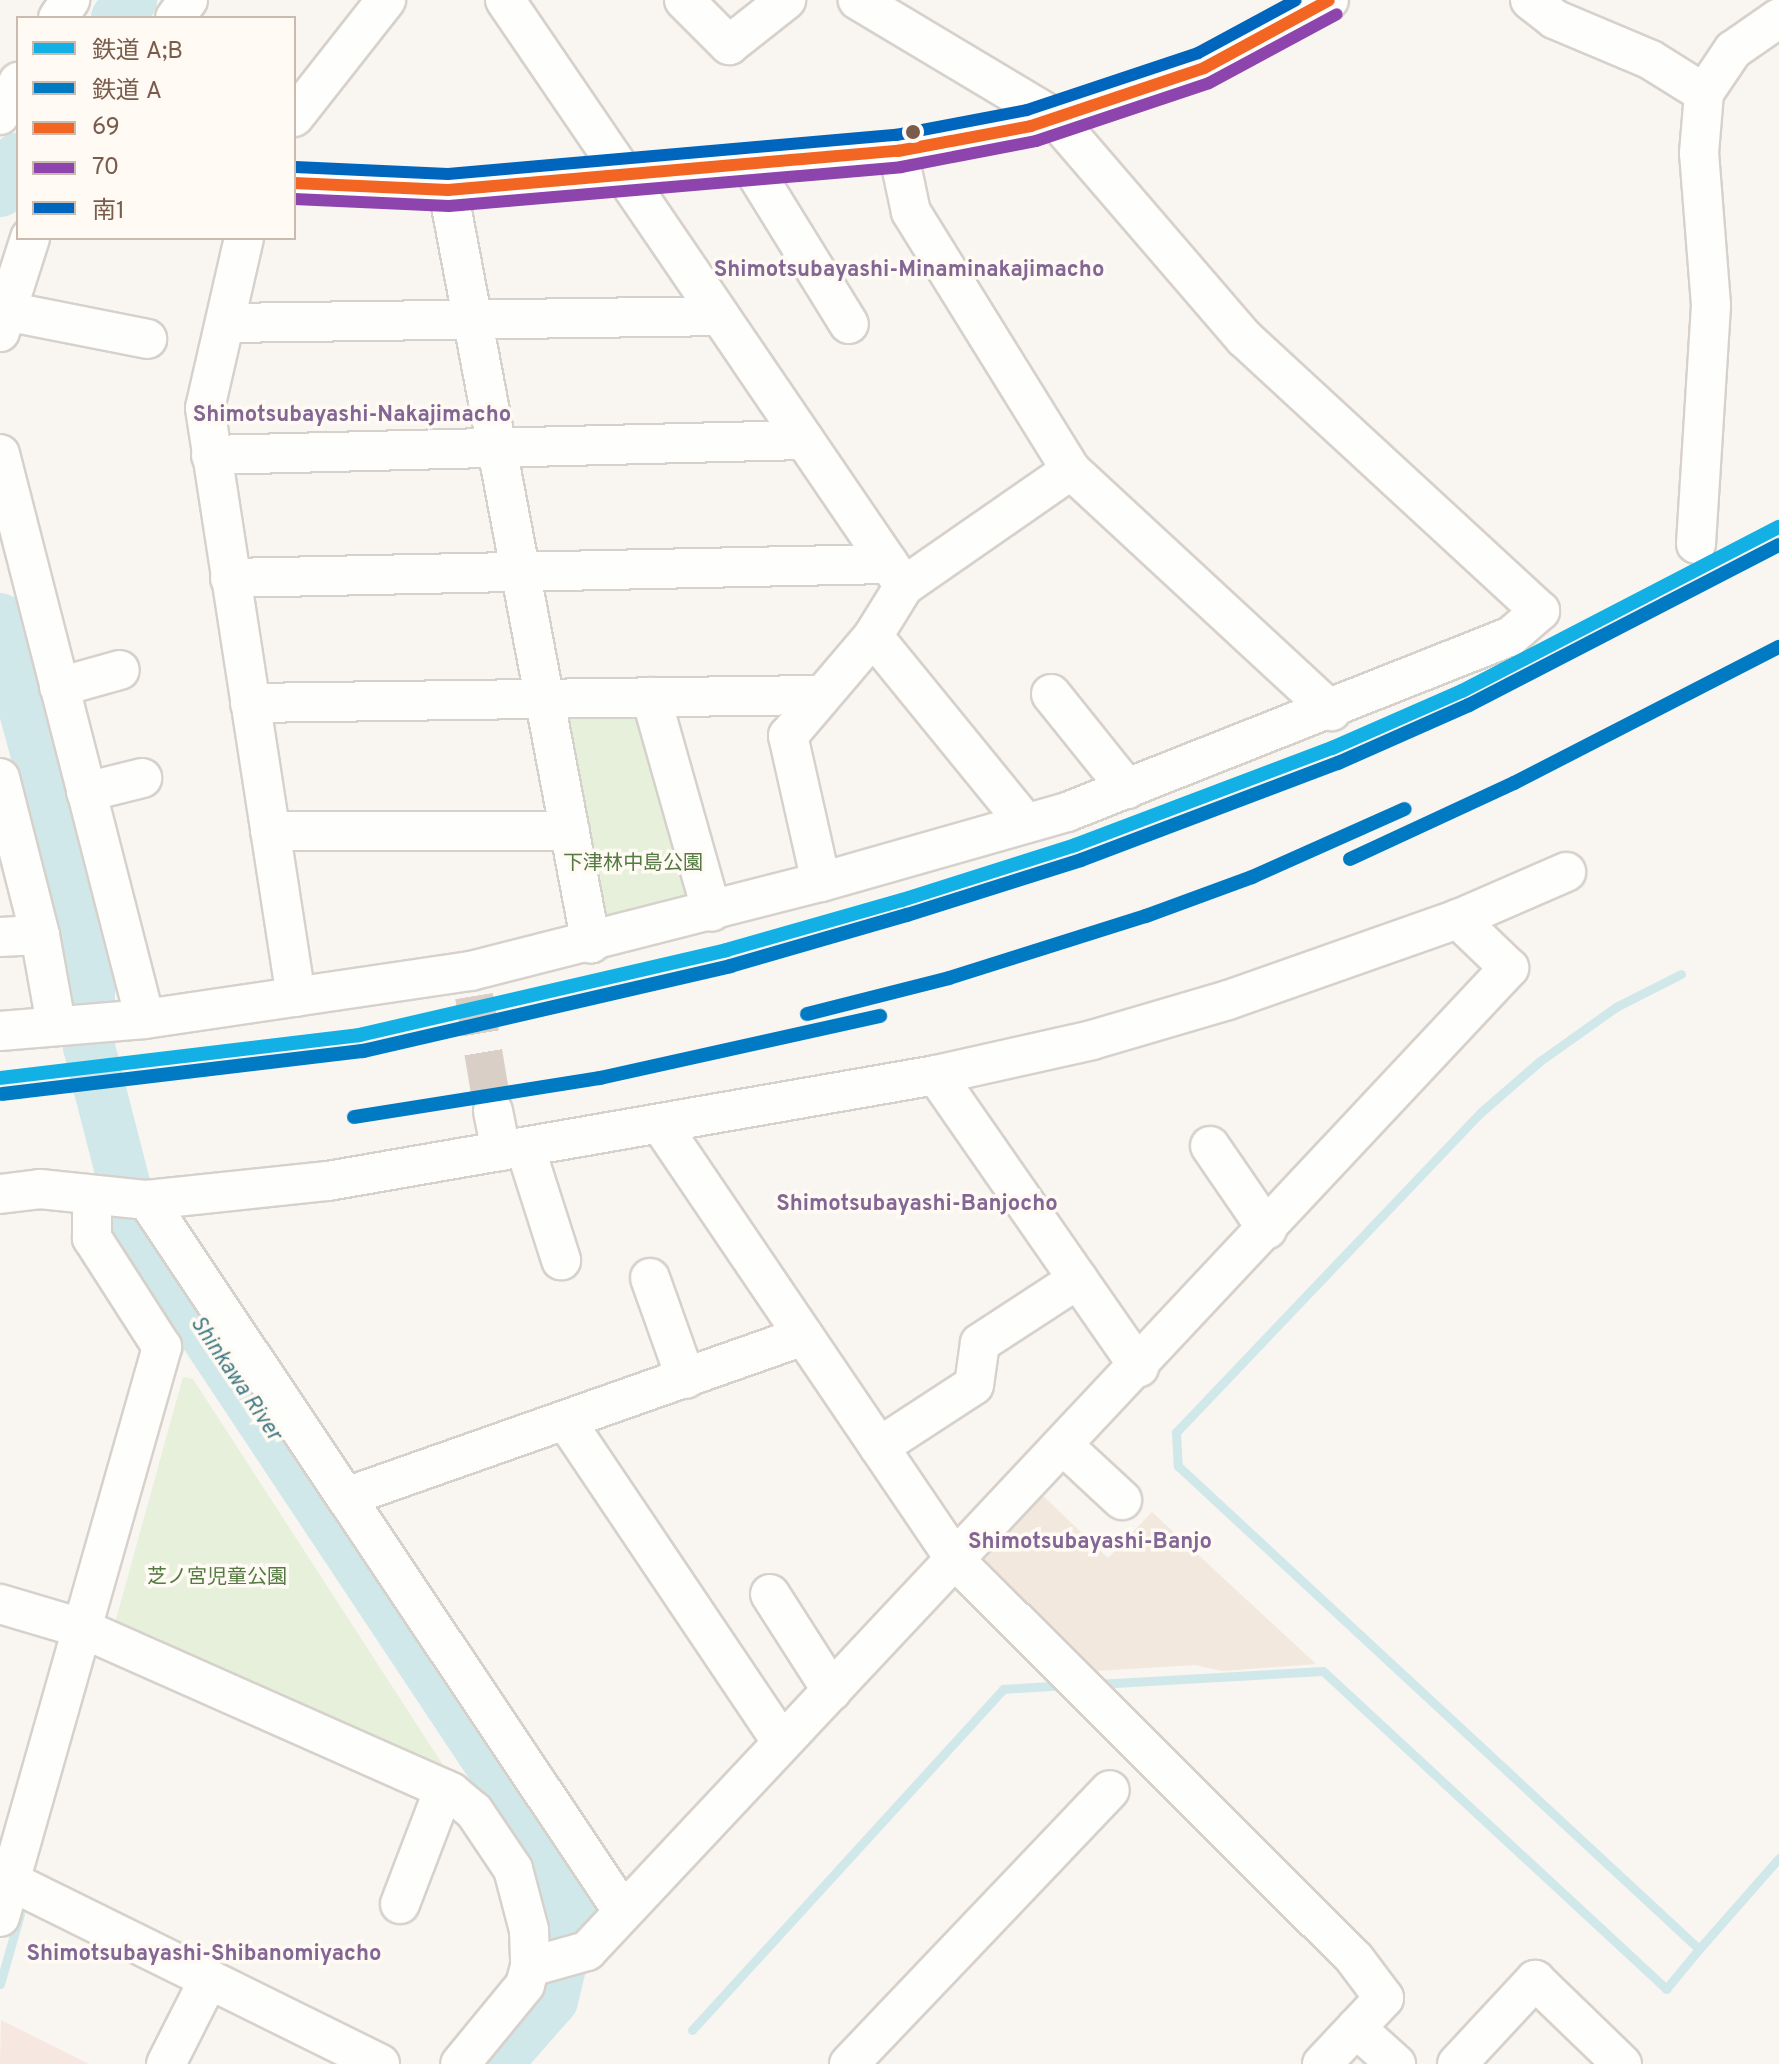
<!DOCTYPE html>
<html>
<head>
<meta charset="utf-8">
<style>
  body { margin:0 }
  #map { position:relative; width:1779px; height:2064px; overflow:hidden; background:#f9f5f0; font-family:Overpass,"Noto Sans JP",sans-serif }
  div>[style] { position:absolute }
  .residential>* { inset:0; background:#f2e8de }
  .commercial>* { inset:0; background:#f6e8e1 }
  .green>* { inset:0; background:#e7f0db }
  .stream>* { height:9px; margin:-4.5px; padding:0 4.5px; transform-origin:4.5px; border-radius:4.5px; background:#d0e8ea }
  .river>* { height:52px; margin:-26px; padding:0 26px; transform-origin:26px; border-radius:26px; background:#d0e8ea }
  .minor-tunnel>* { height:38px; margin-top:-19px; transform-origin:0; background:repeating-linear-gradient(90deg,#d9cfc7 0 38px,transparent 0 57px) }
  .roads { filter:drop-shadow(2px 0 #d7d1cb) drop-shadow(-2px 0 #d7d1cb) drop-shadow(0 2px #d7d1cb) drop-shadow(0 -2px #d7d1cb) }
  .minor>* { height:38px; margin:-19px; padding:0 19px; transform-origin:19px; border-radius:19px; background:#fefefd }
  .bus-1>* { height:12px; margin:-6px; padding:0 6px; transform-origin:6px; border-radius:6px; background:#f26522 }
  .bus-2>* { height:12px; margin:-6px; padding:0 6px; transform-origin:6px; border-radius:6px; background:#8e44ad }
  .bus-3>* { height:12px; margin:-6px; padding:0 6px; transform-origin:6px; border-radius:6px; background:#0065bd }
  .rail-1>* { height:14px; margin:-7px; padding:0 7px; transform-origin:7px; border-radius:7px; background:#12b0e4 }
  .rail-2>* { height:14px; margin:-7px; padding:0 7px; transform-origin:7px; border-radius:7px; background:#007ac2 }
  .dots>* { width:22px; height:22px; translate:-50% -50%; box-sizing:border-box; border:4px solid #fffaf3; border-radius:50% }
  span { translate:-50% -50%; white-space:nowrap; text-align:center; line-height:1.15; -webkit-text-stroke:7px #fffaf3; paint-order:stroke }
  .park-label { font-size:20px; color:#537a41 }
  .neighbourhood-label { font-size:22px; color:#846695; font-weight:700 }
  .water-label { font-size:22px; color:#437c86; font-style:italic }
  .legend { position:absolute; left:16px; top:16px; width:280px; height:224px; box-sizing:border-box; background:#fffaf3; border:2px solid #cabbb1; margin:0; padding:10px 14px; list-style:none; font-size:24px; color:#7a5c4d }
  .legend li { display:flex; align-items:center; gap:16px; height:40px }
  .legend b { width:40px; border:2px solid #cabbb1 }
</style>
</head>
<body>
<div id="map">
  <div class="residential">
    <i style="clip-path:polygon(1038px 1491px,1108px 1558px,1152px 1512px,1316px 1664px,1223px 1671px,1195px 1665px,1078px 1672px,968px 1561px)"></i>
  </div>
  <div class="commercial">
    <i style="clip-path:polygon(1px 2020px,89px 2064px,0 2064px)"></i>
  </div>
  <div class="green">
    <i style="clip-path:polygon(635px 712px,647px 723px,688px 894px,680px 904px,604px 920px,560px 725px,567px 715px)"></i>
    <i style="clip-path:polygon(183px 1377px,193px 1379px,443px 1765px,113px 1630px)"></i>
  </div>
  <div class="stream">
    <i style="left:1681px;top:974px;width:73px;rotate:153.1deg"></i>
    <i style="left:1616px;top:1007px;width:93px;rotate:144.6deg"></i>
    <i style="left:1540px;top:1061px;width:79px;rotate:139.1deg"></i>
    <i style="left:1480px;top:1113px;width:441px;rotate:133.6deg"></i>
    <i style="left:1176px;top:1432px;width:34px;rotate:87deg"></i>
    <i style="left:1178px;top:1466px;width:710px;rotate:42.83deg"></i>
    <i style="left:1699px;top:1949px;width:121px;rotate:-48.7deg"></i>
    <i style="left:178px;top:1353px;width:45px;rotate:-74.4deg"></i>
    <i style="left:1097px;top:1684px;width:226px;rotate:-3.3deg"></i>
    <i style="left:1323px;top:1671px;width:468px;rotate:42.8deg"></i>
    <i style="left:1666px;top:1989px;width:52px;rotate:-50.5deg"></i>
    <i style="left:0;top:1984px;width:73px;rotate:-74.1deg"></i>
    <i style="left:692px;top:2030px;width:462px;rotate:-47.6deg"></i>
    <i style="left:1003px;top:1689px;width:63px;rotate:-3.6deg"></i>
  </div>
  <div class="river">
    <i style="left:117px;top:18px;width:23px;rotate:-52deg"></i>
    <i style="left:0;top:191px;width:37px;rotate:-61deg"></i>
    <i style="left:0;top:619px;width:339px;rotate:74.8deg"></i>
    <i style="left:89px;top:946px;width:101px;rotate:90deg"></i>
    <i style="left:89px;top:1047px;width:189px;rotate:75.6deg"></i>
    <i style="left:136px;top:1230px;width:754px;rotate:56.42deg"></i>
    <i style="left:553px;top:1858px;width:59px;rotate:70.3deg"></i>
    <i style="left:573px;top:1914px;width:89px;rotate:103.7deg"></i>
    <i style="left:552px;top:2000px;width:85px;rotate:131.2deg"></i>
  </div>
  <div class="minor-tunnel">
    <i style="left:474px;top:996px;width:117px;rotate:80.6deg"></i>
  </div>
  <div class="roads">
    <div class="minor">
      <i style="left:505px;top:0;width:709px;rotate:55.75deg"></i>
      <i style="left:684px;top:0;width:64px;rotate:45deg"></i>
      <i style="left:729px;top:45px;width:73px;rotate:-38.3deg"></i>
      <i style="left:1530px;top:0;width:31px;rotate:38deg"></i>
      <i style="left:1554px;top:19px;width:105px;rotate:22.9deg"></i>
      <i style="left:1651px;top:60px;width:62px;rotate:31.9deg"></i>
      <i style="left:58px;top:18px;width:22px;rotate:-56deg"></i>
      <i style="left:175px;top:18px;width:22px;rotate:-54deg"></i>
      <i style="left:0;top:115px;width:38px;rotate:-61deg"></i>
      <i style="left:294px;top:117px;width:149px;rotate:-51.8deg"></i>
      <i style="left:898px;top:151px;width:62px;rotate:78deg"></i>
      <i style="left:911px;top:212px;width:304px;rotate:58.2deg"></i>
      <i style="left:1071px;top:470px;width:355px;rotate:42.8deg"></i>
      <i style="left:750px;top:164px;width:188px;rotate:58.3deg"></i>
      <i style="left:294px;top:183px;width:154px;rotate:2.6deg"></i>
      <i style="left:448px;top:190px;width:452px;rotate:-5deg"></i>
      <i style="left:898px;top:151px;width:135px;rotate:-10.6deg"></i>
      <i style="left:1031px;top:126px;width:182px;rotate:-18.5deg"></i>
      <i style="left:1204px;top:68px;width:142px;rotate:-28.5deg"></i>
      <i style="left:448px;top:190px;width:767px;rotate:79.26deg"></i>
      <i style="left:244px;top:238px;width:174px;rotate:102.9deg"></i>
      <i style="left:205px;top:408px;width:596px;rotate:81.22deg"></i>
      <i style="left:6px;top:311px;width:144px;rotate:11.2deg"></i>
      <i style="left:225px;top:323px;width:495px;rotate:-0.8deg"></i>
      <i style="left:0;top:332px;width:99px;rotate:-72.3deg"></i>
      <i style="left:0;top:454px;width:583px;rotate:75.61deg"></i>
      <i style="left:211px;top:455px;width:593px;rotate:-1.45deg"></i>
      <i style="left:1696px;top:544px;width:239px;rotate:-86.4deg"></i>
      <i style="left:1711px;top:305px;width:152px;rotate:-94.5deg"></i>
      <i style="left:1699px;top:153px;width:60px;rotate:-85.2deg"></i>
      <i style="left:1704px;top:93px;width:52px;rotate:-56deg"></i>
      <i style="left:1733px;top:50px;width:56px;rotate:-34.8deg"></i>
      <i style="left:230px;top:578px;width:659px;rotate:-1.22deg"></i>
      <i style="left:873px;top:636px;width:239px;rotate:50.8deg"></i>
      <i style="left:59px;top:687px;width:63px;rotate:-15.6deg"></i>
      <i style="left:1051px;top:694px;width:122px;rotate:51.3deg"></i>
      <i style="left:651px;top:697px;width:223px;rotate:74.2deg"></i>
      <i style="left:250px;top:703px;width:568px;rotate:-0.81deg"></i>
      <i style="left:0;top:778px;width:162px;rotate:75.7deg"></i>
      <i style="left:40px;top:935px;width:90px;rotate:79.8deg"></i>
      <i style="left:86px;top:792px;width:58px;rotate:-14deg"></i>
      <i style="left:270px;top:831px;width:300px"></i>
      <i style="left:821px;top:882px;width:150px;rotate:-102.7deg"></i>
      <i style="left:788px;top:736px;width:131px;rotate:-49.6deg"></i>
      <i style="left:873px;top:636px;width:59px;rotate:-58.2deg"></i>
      <i style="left:904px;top:586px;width:203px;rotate:-34.8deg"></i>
      <i style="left:0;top:937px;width:40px;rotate:-2.9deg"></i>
      <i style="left:0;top:1031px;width:145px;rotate:-4.7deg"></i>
      <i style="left:145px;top:1019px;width:330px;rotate:-8.4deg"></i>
      <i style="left:471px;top:971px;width:361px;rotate:-14.3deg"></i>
      <i style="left:821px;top:882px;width:256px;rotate:-15.9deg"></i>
      <i style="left:1067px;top:812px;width:476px;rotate:-21.6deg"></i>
      <i style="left:1510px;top:637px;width:40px;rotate:-41deg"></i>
      <i style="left:1540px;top:611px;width:403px;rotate:-137.3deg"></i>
      <i style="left:1244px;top:338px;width:290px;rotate:-130.7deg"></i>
      <i style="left:1055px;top:118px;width:230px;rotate:-149.1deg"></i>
      <i style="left:936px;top:1075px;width:356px;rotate:55.2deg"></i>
      <i style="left:493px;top:1111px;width:41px;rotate:78.7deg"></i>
      <i style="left:661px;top:1125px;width:528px;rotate:55.89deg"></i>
      <i style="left:957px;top:1562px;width:561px;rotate:44.93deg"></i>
      <i style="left:1354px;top:1958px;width:50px;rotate:53.1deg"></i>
      <i style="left:1384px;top:1998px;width:41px;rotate:133deg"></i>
      <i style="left:1356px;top:2028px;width:54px;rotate:42deg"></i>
      <i style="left:1210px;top:1146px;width:101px;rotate:55.5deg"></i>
      <i style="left:525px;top:1147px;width:119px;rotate:72.3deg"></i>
      <i style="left:0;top:1194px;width:40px;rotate:-7.1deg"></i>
      <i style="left:40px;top:1189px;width:108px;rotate:5.9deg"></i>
      <i style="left:147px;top:1200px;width:182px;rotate:-6deg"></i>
      <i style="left:328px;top:1181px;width:617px;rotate:-9.89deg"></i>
      <i style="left:936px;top:1075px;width:160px;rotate:-12.6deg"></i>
      <i style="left:1092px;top:1040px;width:142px;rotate:-16.4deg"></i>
      <i style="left:1228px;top:1000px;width:244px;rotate:-19.4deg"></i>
      <i style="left:1458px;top:919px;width:118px;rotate:-23.5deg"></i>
      <i style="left:147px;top:1200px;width:854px;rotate:56.22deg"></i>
      <i style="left:650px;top:1278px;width:107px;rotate:70.4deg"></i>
      <i style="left:566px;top:1421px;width:387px;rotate:56.1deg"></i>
      <i style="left:879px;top:1447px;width:113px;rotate:-33.1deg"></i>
      <i style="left:974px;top:1385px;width:42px;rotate:-81.9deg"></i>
      <i style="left:980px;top:1343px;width:117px;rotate:-33.1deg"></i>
      <i style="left:1065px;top:1447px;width:78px;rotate:42.9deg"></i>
      <i style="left:349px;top:1496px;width:482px;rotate:-19.4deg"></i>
      <i style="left:770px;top:1594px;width:115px;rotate:57.4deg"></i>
      <i style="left:0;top:1604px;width:84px;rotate:16.5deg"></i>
      <i style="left:81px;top:1628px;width:405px;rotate:23.9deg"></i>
      <i style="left:451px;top:1792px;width:30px;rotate:40deg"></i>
      <i style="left:474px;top:1811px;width:70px;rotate:56.1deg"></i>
      <i style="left:513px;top:1869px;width:63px;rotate:75.3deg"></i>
      <i style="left:529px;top:1930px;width:37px;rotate:88deg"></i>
      <i style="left:530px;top:1967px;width:19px;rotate:106deg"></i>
      <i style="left:525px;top:1985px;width:102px;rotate:129.4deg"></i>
      <i style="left:0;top:1876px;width:424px;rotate:26.3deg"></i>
      <i style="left:400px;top:1904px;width:123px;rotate:-69.1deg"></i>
      <i style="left:0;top:1917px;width:593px;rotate:-74.13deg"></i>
      <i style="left:162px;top:1347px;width:130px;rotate:-122.7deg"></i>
      <i style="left:92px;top:1238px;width:41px;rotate:-90deg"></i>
      <i style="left:530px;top:1967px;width:59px;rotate:-15.7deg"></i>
      <i style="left:587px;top:1951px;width:1348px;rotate:-46.83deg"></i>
      <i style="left:1509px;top:968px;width:71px;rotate:-136.1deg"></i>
      <i style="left:166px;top:2064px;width:95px;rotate:-63.2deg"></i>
      <i style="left:849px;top:2064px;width:378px;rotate:-46.4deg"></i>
      <i style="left:1322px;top:2064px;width:50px;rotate:-46.6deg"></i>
      <i style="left:1457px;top:2064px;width:115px;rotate:-47.1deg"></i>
      <i style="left:1535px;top:1980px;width:121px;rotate:44deg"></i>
    </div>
  </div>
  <div class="bus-1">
    <i style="left:294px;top:183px;width:154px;rotate:2.6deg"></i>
    <i style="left:448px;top:190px;width:452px;rotate:-5deg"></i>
    <i style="left:898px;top:151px;width:135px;rotate:-10.6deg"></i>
    <i style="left:1031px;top:126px;width:182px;rotate:-18.5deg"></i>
    <i style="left:1204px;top:68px;width:142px;rotate:-28.5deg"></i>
  </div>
  <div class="bus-2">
    <i style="left:294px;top:199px;width:155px;rotate:2.6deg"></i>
    <i style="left:449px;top:206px;width:454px;rotate:-4.9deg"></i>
    <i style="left:901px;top:167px;width:137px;rotate:-10.9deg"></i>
    <i style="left:1036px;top:141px;width:182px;rotate:-18.5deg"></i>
    <i style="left:1209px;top:83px;width:145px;rotate:-28.3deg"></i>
  </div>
  <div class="bus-3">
    <i style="left:295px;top:167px;width:153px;rotate:2.6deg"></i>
    <i style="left:448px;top:174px;width:450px;rotate:-5deg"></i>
    <i style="left:896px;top:135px;width:133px;rotate:-10.8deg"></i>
    <i style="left:1027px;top:110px;width:180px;rotate:-18.4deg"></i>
    <i style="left:1198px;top:53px;width:111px;rotate:-28.4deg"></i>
  </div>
  <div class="rail-1">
    <i style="left:0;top:1078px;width:362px;rotate:-6.8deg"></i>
    <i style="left:359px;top:1035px;width:377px;rotate:-13deg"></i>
    <i style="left:726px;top:950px;width:183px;rotate:-15.9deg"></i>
    <i style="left:902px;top:900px;width:182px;rotate:-17.6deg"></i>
    <i style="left:1075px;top:845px;width:275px;rotate:-20.7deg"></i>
    <i style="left:1332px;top:748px;width:142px;rotate:-23.7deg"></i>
    <i style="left:1462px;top:691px;width:357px;rotate:-27.4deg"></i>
  </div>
  <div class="rail-2">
    <i style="left:1350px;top:859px;width:181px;rotate:-24.9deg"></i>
    <i style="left:1514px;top:783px;width:298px;rotate:-27.2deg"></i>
    <i style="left:807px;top:1014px;width:146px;rotate:-14.2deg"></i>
    <i style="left:949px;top:978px;width:207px;rotate:-17.5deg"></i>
    <i style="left:1146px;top:916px;width:113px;rotate:-20.2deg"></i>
    <i style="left:1252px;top:877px;width:167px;rotate:-24deg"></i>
    <i style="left:2px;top:1094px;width:364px;rotate:-6.8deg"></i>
    <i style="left:363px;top:1051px;width:377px;rotate:-13deg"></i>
    <i style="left:730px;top:966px;width:184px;rotate:-16.1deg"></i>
    <i style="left:907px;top:915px;width:182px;rotate:-17.5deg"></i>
    <i style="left:1081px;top:860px;width:275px;rotate:-20.7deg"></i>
    <i style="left:1338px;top:763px;width:143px;rotate:-23.9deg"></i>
    <i style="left:1469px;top:705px;width:349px;rotate:-27.3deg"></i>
    <i style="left:354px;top:1117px;width:249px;rotate:-9deg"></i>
    <i style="left:600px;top:1078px;width:287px;rotate:-12.5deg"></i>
  </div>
  <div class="dots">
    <i style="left:913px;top:132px;background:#7a5c4d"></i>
  </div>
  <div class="park-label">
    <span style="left:633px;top:864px">下津林中島公園</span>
    <span style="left:217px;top:1578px">芝ノ宮児童公園</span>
  </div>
  <div class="neighbourhood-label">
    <span style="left:909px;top:271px">Shimotsubayashi-Minaminakajimacho</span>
    <span style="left:352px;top:416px">Shimotsubayashi-Nakajimacho</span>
    <span style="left:917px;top:1205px">Shimotsubayashi-Banjocho</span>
    <span style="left:1090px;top:1543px">Shimotsubayashi-Banjo</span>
    <span style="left:204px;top:1955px">Shimotsubayashi-Shibanomiyacho</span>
  </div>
  <div class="water-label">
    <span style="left:235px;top:1379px;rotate:56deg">Shinkawa River</span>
  </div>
  <ul class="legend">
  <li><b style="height:10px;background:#12b0e4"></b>鉄道 A;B</li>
  <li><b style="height:10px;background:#007ac2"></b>鉄道 A</li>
  <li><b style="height:10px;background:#f26522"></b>69</li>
  <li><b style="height:10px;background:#8e44ad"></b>70</li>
  <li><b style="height:10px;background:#0065bd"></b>南1</li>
  </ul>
</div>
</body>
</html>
